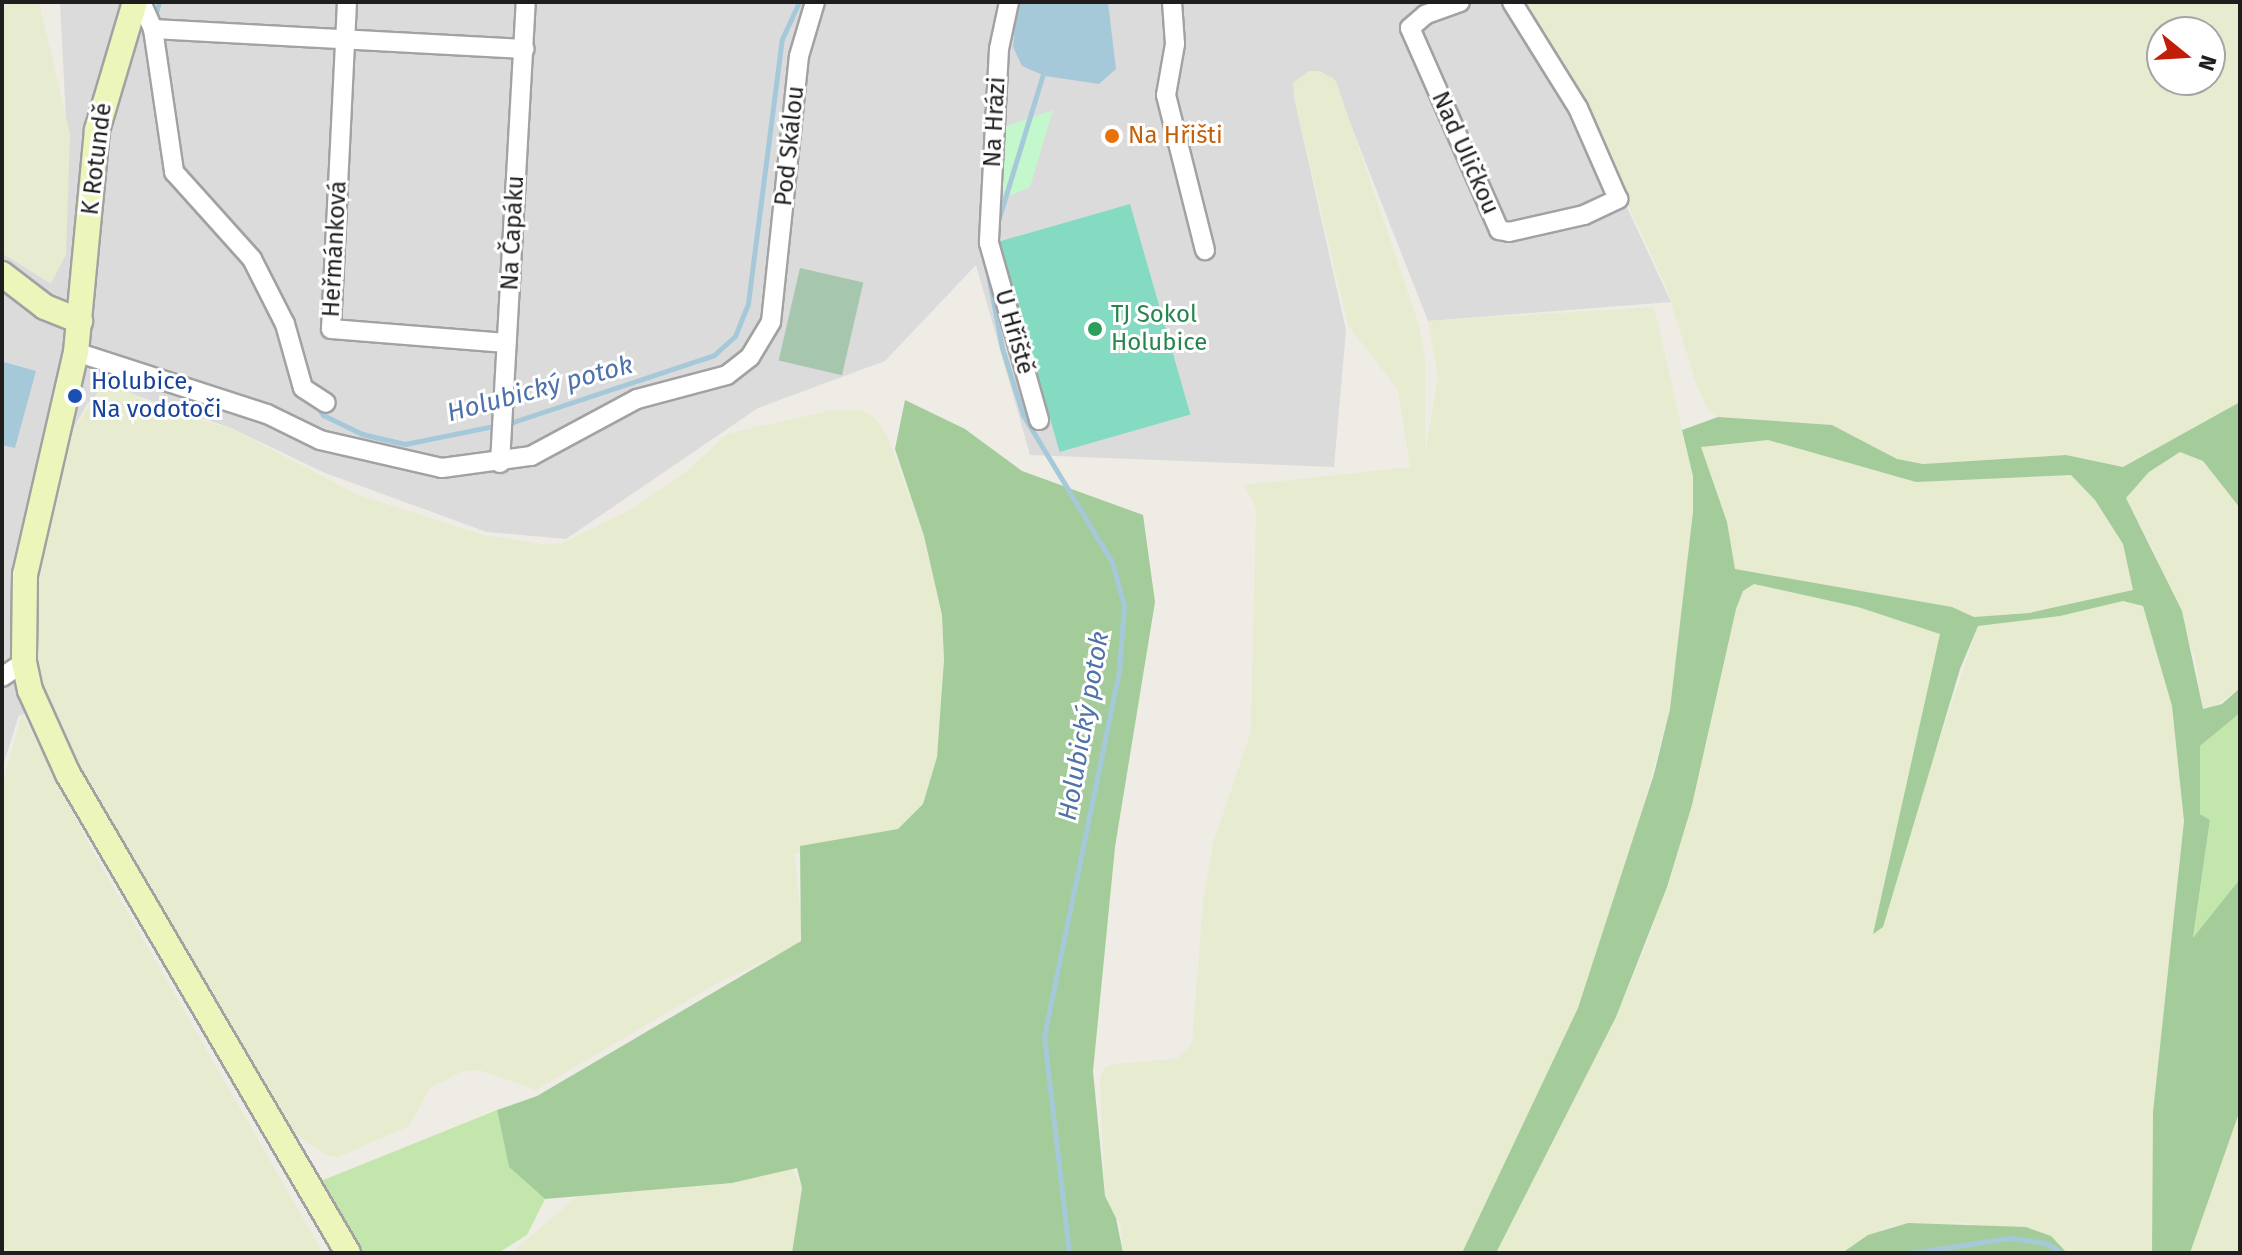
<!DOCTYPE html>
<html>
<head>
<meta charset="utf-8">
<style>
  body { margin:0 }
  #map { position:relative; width:2242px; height:1255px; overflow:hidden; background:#eeece4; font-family:"Fira Sans",sans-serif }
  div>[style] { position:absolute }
  .residential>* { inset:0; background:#dcdbdb }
  .farmland>* { inset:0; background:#e7ecd0 }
  .grass>* { inset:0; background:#c2e6ac }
  .forest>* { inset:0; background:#a4cc9a }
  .cemetery>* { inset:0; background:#a6c6ae; transform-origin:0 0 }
  .park>* { inset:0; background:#c3f7cc }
  .pitch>* { inset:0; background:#85dac2; transform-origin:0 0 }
  .water>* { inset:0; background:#a6c9da }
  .stream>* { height:5px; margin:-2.5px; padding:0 2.5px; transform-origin:2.5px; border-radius:2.5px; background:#a6c9da }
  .roads { filter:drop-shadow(2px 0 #a2a2a2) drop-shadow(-2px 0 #a2a2a2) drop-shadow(0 2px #a2a2a2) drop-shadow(0 -2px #a2a2a2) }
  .street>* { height:18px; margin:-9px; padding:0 9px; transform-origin:9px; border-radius:9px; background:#fff }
  .secondary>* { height:24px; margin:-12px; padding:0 12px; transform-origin:12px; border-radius:12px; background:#edf6ba }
  .dots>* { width:22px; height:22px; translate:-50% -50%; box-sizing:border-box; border:4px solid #fff; border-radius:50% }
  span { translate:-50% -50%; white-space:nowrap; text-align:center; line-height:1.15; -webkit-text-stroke:6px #fff; paint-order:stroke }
  .street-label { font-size:24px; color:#1e1e1e }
  .food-label { font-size:24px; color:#c56008 }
  .left { translate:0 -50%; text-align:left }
  .leisure-label { font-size:24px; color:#27864d }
  .transit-label { font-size:24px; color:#164399 }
  .water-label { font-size:26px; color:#4e72a9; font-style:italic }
  .frame { position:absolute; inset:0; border:4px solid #1e1e1e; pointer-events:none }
  .north { position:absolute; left:2146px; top:16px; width:80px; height:80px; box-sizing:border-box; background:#fff; border:2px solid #a5a5a5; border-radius:50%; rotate:108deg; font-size:22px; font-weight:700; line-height:32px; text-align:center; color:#1e1e1e }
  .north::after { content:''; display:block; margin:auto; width:28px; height:36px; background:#c21d09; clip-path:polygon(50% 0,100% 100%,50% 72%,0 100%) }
</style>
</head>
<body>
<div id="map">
  <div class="residential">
    <i style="clip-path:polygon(60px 2px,1516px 2px,1557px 57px,1671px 302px,1428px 321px,1332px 77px,1294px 97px,1346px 330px,1334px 467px,1030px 455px,976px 265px,885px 361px,758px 408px,566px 539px,487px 532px,325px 473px,231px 428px,111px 387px,87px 404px,67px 440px,38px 676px,23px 715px,19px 715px,2px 769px,2px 253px,50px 283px,68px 160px)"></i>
  </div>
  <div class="farmland">
    <i style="clip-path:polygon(2px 2px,39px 2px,70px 134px,66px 255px,51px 283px,2px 253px)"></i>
    <i style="clip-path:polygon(evenodd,1518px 2px,2240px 2px,2240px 402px,2123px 467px,2066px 455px,1923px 464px,1897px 459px,1832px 425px,1718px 417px,1708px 410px,1697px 386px,1667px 289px,1596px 135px,1518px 2px,2162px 32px,2210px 32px,2210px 80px,2162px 80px,2162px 32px)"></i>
    <i style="clip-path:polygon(1309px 71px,1320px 71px,1336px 81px,1419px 325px,1425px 358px,1425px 454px,1438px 377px,1428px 321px,1654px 307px,1693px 476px,1693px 512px,1670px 709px,1633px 843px,1578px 1008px,1462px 1253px,1123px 1253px,1121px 1227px,1105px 1196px,1100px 1079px,1104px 1068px,1114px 1064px,1177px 1059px,1192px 1044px,1203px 902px,1213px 844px,1251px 731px,1256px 508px,1244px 485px,1410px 467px,1398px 390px,1348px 325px,1294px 97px,1293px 83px)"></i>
    <i style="clip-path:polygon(111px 387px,127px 390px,161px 411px,231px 428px,358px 495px,483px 535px,542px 544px,561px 544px,632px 509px,687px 471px,727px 434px,828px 411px,861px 410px,875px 418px,888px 438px,924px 536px,942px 615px,944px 680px,937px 757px,923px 804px,898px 829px,794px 854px,802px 925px,798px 944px,714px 985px,536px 1090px,479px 1070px,461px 1072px,430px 1088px,409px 1126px,338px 1157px,324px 1154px,294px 1133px,234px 1036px,78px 769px,40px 684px,29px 629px,38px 558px,67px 440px,99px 390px)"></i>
    <i style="clip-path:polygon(1768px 440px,1916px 482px,2071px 475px,2095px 500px,2123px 544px,2133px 590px,2029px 613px,1974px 617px,1952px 607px,1734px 569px,1727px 522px,1700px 446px)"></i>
    <i style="clip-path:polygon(2180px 452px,2203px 461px,2240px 508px,2240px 688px,2209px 710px,2203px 709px,2195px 658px,2156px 555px,2126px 498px,2149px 472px)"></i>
    <i style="clip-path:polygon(1754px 584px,1858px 607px,1941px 634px,1874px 934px,1978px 626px,2060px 616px,2123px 601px,2143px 606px,2172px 706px,2184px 821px,2153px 1112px,2152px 1253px,2067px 1253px,2051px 1236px,1963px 1223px,1891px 1226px,1842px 1253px,1496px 1253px,1616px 1017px,1648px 940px,1692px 805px,1736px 609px,1743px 591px)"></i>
    <i style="clip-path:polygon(22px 713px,92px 850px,323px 1253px,2px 1253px,2px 786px)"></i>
    <i style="clip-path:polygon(2240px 1110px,2240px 1253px,2190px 1253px,2194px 1238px)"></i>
    <i style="clip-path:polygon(778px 1170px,793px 1170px,802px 1188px,792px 1253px,511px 1253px,580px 1194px,732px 1183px)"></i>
  </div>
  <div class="grass">
    <i style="clip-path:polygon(2240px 713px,2240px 879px,2193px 940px,2210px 820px,2200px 814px,2200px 746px)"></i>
    <i style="clip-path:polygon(497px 1110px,509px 1167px,545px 1199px,527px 1235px,498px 1253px,356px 1253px,316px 1183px)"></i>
  </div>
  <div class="forest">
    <i style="clip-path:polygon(905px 400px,965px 429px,1022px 471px,1143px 515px,1155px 602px,1115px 847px,1093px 1071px,1105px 1196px,1116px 1218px,1123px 1253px,792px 1253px,802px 1188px,797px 1168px,732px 1183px,545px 1199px,509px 1167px,497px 1110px,537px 1096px,801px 941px,800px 846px,898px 829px,923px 804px,937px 757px,944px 660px,942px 615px,924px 536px,895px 449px)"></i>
    <i style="clip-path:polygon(evenodd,2240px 402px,2240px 508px,2203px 461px,2180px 452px,2149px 472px,2126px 498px,2182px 611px,2203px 709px,2222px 704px,2240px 688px,2240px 713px,2200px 746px,2200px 814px,2210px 820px,2193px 938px,2240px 879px,2240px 1110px,2190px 1253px,2152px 1253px,2153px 1112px,2184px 821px,2172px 706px,2143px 606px,2123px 601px,2060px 616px,1978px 626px,1960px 669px,1883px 927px,1873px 934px,1940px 634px,1858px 607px,1754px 584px,1743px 591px,1736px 609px,1692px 805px,1667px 887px,1616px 1017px,1496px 1253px,1462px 1253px,1578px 1008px,1654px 774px,1670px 709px,1693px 512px,1693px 476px,1682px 430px,1718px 417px,1832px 425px,1897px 459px,1923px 464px,2066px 455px,2123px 467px,2240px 402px,1768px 440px,1916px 482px,2071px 475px,2095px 500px,2123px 544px,2133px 590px,2029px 613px,1974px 617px,1952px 607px,1735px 569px,1727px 522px,1701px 447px,1768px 440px)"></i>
    <i style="clip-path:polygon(1908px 1223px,2026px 1227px,2051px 1236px,2067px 1253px,1842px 1253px,1868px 1235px)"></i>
  </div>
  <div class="cemetery">
    <i style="left:800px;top:268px;width:65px;height:95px;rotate:13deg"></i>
  </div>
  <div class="park">
    <i style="clip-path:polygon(1053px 110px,1030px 187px,998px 200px,999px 129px)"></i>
  </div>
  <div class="pitch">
    <i style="left:1130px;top:204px;width:219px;height:136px;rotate:74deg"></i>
  </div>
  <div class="water">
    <i style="clip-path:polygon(1017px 2px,1108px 2px,1116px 69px,1099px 84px,1045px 76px,1022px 66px,1013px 47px)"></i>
    <i style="clip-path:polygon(4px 362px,36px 371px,15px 448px,2px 445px)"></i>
  </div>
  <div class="stream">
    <i style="left:155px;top:16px;width:15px;rotate:-74deg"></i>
    <i style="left:998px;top:221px;width:157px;rotate:-73deg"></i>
    <i style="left:987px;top:269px;width:80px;rotate:79.2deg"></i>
    <i style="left:1002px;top:348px;width:70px;rotate:72.6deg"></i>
    <i style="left:1023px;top:415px;width:172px;rotate:58.8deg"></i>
    <i style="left:1112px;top:562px;width:46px;rotate:74.7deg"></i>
    <i style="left:1124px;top:606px;width:65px;rotate:94.4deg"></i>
    <i style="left:1119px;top:671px;width:373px;rotate:101.6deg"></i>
    <i style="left:1044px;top:1036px;width:218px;rotate:83.4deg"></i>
    <i style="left:317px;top:406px;width:11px;rotate:56deg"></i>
    <i style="left:323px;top:415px;width:43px;rotate:26deg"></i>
    <i style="left:362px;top:434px;width:44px;rotate:13.1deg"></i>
    <i style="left:405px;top:444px;width:110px;rotate:-11.5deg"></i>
    <i style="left:513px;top:422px;width:212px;rotate:-18.4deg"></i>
    <i style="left:714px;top:355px;width:28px;rotate:-42deg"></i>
    <i style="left:735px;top:336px;width:35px;rotate:-68deg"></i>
    <i style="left:748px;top:303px;width:266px;rotate:-82.7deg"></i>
    <i style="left:782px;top:39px;width:41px;rotate:-65.3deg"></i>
    <i style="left:1910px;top:1253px;width:101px;rotate:-8.5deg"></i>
    <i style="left:2010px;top:1238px;width:35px;rotate:8deg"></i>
    <i style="left:2045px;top:1243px;width:20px;rotate:30deg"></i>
  </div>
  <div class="roads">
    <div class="street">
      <i style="left:141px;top:2px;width:30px;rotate:66deg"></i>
      <i style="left:153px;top:29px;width:145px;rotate:81.6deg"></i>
      <i style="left:174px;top:172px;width:117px;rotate:48.1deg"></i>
      <i style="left:252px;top:259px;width:73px;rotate:63.1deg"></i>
      <i style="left:285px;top:324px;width:66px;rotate:74.3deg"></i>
      <i style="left:303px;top:388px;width:27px;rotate:33deg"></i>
      <i style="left:347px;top:2px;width:327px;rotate:92.8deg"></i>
      <i style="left:331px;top:329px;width:176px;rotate:4.6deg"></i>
      <i style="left:1009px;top:2px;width:48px;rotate:102deg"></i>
      <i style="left:999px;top:49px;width:194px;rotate:93deg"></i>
      <i style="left:989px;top:243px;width:184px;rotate:74.2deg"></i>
      <i style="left:1172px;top:2px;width:42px;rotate:85.9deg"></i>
      <i style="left:1175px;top:44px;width:52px;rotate:100deg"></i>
      <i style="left:1166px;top:95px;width:160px;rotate:75.9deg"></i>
      <i style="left:1460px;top:2px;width:37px;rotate:160deg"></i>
      <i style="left:1425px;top:15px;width:20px;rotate:139deg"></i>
      <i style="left:1410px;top:28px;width:221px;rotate:66.2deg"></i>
      <i style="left:1499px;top:230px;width:10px;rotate:11deg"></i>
      <i style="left:1509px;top:232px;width:77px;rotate:-12.8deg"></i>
      <i style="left:1584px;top:215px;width:38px;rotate:-25deg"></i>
      <i style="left:1618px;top:199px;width:99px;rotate:-113.7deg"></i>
      <i style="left:1578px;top:108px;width:125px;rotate:-121.9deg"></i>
      <i style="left:153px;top:29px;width:372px;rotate:3.1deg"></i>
      <i style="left:76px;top:352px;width:201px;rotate:18deg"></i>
      <i style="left:267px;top:414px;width:59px;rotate:26.1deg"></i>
      <i style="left:320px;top:440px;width:125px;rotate:12.9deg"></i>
      <i style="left:442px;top:468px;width:90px;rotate:-7.7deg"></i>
      <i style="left:531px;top:456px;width:120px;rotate:-28.3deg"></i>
      <i style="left:637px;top:399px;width:93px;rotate:-14.9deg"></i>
      <i style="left:727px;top:375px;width:29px;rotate:-38deg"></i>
      <i style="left:750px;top:357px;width:41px;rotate:-59deg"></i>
      <i style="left:771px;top:322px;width:267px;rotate:-84deg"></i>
      <i style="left:799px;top:56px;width:56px;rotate:-73.5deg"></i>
      <i style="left:500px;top:463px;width:462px;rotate:-86.8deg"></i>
      <i style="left:2px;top:677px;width:27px;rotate:-34deg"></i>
    </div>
    <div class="secondary">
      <i style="left:135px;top:2px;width:134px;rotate:106.5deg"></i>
      <i style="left:97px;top:130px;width:223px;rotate:95.4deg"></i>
      <i style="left:76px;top:352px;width:228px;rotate:102.9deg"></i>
      <i style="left:25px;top:574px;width:88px;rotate:90.7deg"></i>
      <i style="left:24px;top:662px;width:29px;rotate:78deg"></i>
      <i style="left:30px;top:690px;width:92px;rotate:65.7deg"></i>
      <i style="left:68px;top:774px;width:555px;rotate:59.69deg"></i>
      <i style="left:2px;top:274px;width:54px;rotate:37.5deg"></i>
      <i style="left:45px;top:307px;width:38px;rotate:22deg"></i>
    </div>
  </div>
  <div class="dots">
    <i style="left:1112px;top:136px;background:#e8710a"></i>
    <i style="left:1095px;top:329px;background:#2e9e5b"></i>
    <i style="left:75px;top:396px;background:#1a4fb4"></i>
  </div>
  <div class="street-label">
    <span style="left:995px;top:122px;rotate:-87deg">Na Hrázi</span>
    <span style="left:790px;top:146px;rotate:-84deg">Pod Skálou</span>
    <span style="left:1465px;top:153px;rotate:66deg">Nad Uličkou</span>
    <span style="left:97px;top:159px;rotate:-83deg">K Rotundě</span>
    <span style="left:513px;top:233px;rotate:-87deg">Na Čapáku</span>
    <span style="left:335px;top:249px;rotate:-87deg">Heřmánková</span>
    <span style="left:1014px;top:332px;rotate:74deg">U Hřiště</span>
  </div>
  <div class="food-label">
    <span class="left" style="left:1128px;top:136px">Na Hřišti</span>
  </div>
  <div class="leisure-label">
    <span class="left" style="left:1111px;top:329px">TJ Sokol<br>Holubice</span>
  </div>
  <div class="transit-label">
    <span class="left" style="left:91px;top:396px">Holubice,<br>Na vodotoči</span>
  </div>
  <div class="water-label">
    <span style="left:540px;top:389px;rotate:-15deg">Holubický potok</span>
    <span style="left:1084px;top:726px;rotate:-80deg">Holubický potok</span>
  </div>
  <div class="frame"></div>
  <div class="north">N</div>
</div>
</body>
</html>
